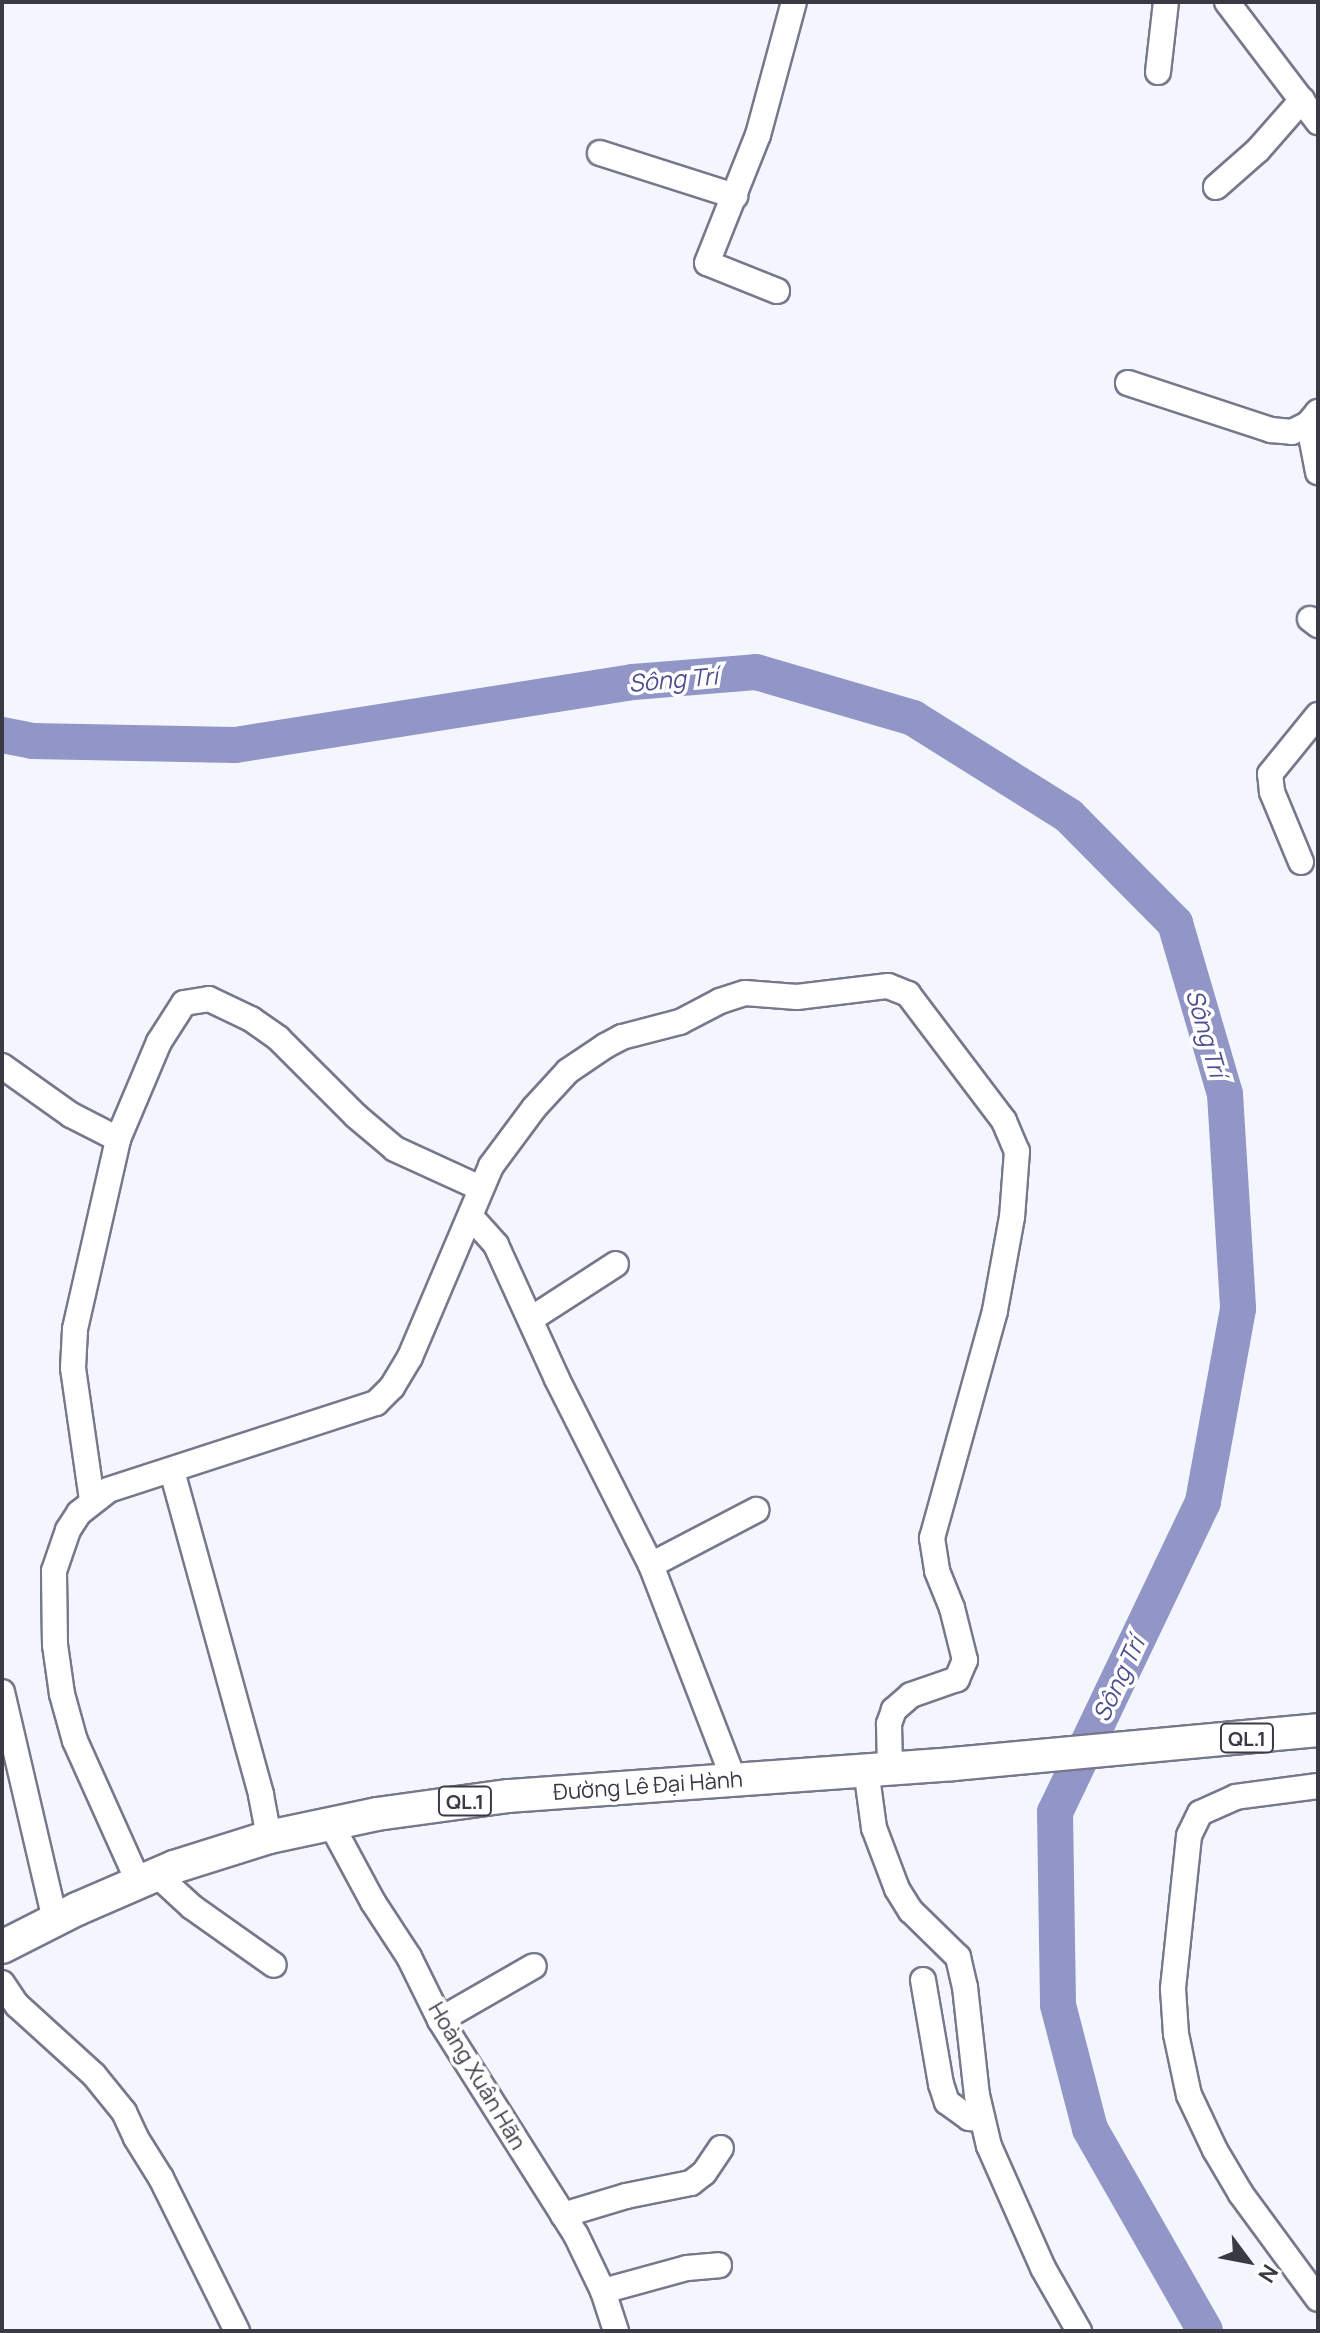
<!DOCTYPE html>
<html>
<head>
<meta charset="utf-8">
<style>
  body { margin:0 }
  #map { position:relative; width:1320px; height:2333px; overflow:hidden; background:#f4f6fe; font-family:Manrope,sans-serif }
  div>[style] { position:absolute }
  .river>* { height:36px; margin:-18px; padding:0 18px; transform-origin:18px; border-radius:18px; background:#9196c7 }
  .roads { filter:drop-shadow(2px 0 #76788b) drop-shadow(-2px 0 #76788b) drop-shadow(0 2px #76788b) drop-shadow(0 -2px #76788b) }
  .minor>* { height:24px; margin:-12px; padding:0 12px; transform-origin:12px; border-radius:12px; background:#fff }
  .major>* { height:32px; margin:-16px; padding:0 16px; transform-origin:16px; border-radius:16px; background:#fff }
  span { translate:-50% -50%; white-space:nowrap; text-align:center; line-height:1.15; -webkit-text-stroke:7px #fff; paint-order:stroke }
  .shield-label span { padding:2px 6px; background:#fff; border:2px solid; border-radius:6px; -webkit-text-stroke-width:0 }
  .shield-label { font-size:20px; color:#393a43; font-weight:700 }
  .street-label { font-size:22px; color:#393a43 }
  .water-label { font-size:24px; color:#4d4f8f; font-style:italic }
  .frame { position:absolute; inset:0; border:4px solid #393a43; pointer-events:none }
  .north { position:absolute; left:1208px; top:2221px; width:80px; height:80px; -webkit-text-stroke:6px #fff; paint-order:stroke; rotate:122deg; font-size:22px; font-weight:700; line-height:32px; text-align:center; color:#393a43 }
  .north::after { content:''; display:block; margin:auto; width:28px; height:36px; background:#393a43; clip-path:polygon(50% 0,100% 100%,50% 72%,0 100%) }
</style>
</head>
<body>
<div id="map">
  <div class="river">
    <i style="left:2px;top:735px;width:31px;rotate:11deg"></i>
    <i style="left:32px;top:741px;width:203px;rotate:1.1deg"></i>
    <i style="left:235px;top:745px;width:403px;rotate:-9deg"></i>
    <i style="left:633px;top:682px;width:123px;rotate:-4.6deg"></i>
    <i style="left:756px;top:672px;width:164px;rotate:16.3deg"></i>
    <i style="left:913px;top:718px;width:184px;rotate:32.1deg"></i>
    <i style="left:1069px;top:816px;width:151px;rotate:45.3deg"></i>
    <i style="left:1175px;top:923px;width:178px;rotate:73.7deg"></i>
    <i style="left:1225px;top:1094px;width:215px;rotate:86.5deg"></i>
    <i style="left:1238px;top:1309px;width:196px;rotate:100.3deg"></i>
    <i style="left:1203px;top:1502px;width:344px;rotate:115.5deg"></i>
    <i style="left:1055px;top:1812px;width:193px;rotate:89.1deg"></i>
    <i style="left:1058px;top:2005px;width:128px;rotate:75.5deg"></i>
    <i style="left:1090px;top:2129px;width:232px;rotate:60.3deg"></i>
  </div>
  <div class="roads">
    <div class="minor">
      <i style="left:1227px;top:2px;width:151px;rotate:52.8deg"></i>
      <i style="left:1158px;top:72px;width:70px;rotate:-83.5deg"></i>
      <i style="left:600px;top:153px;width:142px;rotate:17.7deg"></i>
      <i style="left:1216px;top:187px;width:56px;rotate:-41.4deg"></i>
      <i style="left:1258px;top:150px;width:67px;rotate:-48.7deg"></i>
      <i style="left:777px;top:291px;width:75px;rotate:-158.2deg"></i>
      <i style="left:707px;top:263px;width:138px;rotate:-68.3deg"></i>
      <i style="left:758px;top:135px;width:138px;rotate:-74.9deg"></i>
      <i style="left:1128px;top:383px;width:151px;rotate:18.2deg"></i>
      <i style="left:1271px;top:430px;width:21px;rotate:5deg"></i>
      <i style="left:1292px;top:432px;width:18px;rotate:-27deg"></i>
      <i style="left:1308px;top:424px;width:16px;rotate:-50deg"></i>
      <i style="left:1317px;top:413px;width:28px;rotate:100deg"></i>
      <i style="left:1312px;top:441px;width:32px;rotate:79deg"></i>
      <i style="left:1310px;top:619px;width:10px;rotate:37deg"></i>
      <i style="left:1301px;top:862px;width:76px;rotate:-112.5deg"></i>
      <i style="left:1272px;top:792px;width:18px;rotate:-96deg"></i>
      <i style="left:1270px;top:774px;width:76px;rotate:-50.9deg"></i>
      <i style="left:2px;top:1066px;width:85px;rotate:35.4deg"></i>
      <i style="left:71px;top:1115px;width:53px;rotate:27.1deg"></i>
      <i style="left:472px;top:1218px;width:36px;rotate:48deg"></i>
      <i style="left:496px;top:1245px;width:147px;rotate:65.5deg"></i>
      <i style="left:557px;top:1379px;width:208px;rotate:63.2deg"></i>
      <i style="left:651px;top:1565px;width:230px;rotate:68.9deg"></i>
      <i style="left:531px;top:1319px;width:101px;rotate:-32.9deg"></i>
      <i style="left:172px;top:1471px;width:336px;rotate:74.6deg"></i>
      <i style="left:261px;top:1795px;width:43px;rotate:79.2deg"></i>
      <i style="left:92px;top:1500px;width:133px;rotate:-98.2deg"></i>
      <i style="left:73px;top:1368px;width:39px;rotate:-87deg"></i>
      <i style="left:75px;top:1329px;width:195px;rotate:-77.2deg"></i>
      <i style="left:118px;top:1139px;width:105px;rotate:-67.1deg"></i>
      <i style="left:159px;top:1042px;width:46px;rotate:-57.3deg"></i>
      <i style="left:184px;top:1003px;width:25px;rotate:-9deg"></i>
      <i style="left:209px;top:999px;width:47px;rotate:25.5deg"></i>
      <i style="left:251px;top:1019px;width:33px;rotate:35deg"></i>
      <i style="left:278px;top:1038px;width:110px;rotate:45deg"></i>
      <i style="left:356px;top:1116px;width:51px;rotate:40.2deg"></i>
      <i style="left:395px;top:1149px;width:94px;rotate:24.6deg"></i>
      <i style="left:651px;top:1565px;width:119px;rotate:-27.6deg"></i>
      <i style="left:2px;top:1692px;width:234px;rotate:76.9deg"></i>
      <i style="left:866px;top:1769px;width:60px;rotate:82.3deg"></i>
      <i style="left:874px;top:1828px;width:65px;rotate:69.3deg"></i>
      <i style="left:897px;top:1889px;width:26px;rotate:58deg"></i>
      <i style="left:911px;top:1911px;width:66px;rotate:44.4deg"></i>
      <i style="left:958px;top:1957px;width:31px;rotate:77deg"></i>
      <i style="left:965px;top:1987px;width:109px;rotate:83.7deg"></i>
      <i style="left:977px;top:2095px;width:52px;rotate:76.8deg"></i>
      <i style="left:989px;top:2146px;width:133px;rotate:66.1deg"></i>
      <i style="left:1043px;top:2268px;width:73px;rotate:60.3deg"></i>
      <i style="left:1318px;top:1786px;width:83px;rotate:172.4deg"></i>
      <i style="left:1236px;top:1797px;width:39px;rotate:156deg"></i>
      <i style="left:1200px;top:1813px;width:25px;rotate:116deg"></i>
      <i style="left:1189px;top:1836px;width:154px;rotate:96deg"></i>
      <i style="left:1173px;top:1989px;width:45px;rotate:86.2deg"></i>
      <i style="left:1176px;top:2034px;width:62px;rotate:78deg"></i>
      <i style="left:1189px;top:2095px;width:61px;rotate:64.7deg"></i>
      <i style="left:1215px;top:2150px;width:51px;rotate:59.4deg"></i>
      <i style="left:1241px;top:2194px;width:130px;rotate:53.7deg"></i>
      <i style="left:331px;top:1824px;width:89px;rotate:61.7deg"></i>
      <i style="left:373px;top:1902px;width:66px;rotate:56.8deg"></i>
      <i style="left:409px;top:1957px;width:70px;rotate:63.8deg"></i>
      <i style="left:440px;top:2020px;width:254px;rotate:57.7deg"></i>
      <i style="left:576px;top:2235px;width:62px;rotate:64.3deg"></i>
      <i style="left:603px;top:2291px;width:42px;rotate:72deg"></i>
      <i style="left:156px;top:1874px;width:49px;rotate:42.5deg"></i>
      <i style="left:192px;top:1907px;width:100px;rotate:35.3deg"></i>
      <i style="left:138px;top:1881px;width:154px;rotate:-114.2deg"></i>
      <i style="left:75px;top:1741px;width:49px;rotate:-105.5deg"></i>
      <i style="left:62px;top:1694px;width:49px;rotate:-98.1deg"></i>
      <i style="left:55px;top:1645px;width:74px;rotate:-90.8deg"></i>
      <i style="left:54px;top:1571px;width:43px;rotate:-71.1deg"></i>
      <i style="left:68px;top:1530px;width:20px;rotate:-57deg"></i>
      <i style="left:79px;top:1513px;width:37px;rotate:-38deg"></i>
      <i style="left:108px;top:1490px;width:282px;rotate:-18deg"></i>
      <i style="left:376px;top:1403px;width:23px;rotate:-45deg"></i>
      <i style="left:392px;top:1387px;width:35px;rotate:-59deg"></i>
      <i style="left:410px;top:1357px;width:207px;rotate:-67deg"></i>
      <i style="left:491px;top:1166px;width:72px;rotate:-53.4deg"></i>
      <i style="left:534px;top:1108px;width:50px;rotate:-47.4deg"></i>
      <i style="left:568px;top:1071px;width:45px;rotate:-34deg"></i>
      <i style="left:605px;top:1046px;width:19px;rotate:-28deg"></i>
      <i style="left:622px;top:1037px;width:60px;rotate:-14.5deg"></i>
      <i style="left:680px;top:1022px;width:45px;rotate:-27.7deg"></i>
      <i style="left:720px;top:1001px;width:26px;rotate:-18deg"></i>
      <i style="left:745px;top:993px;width:52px;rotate:4.4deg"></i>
      <i style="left:797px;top:997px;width:92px;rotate:-6.9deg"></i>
      <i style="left:888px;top:986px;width:22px;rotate:22deg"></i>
      <i style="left:908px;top:994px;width:159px;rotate:52.9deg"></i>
      <i style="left:1004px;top:1121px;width:33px;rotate:67deg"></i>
      <i style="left:1017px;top:1151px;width:66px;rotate:94.3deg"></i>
      <i style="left:1012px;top:1217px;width:96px;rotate:100.3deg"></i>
      <i style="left:995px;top:1311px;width:236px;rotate:105.5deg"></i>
      <i style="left:932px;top:1538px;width:33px;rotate:81deg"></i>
      <i style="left:937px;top:1571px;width:40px;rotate:68deg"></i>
      <i style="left:952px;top:1608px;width:54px;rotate:76deg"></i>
      <i style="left:965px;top:1660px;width:21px;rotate:113deg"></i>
      <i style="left:957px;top:1679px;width:49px;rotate:160.8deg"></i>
      <i style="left:911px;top:1695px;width:23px;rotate:139deg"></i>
      <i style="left:894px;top:1710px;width:15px;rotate:110deg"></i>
      <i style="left:889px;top:1724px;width:44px;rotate:88.7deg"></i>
      <i style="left:923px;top:1980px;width:106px;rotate:80.2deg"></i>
      <i style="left:941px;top:2084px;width:19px;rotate:72deg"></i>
      <i style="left:947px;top:2102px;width:27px;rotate:36deg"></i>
      <i style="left:969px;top:2118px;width:12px;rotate:5deg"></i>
      <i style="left:2px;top:1983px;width:27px;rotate:56deg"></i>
      <i style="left:17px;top:2005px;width:104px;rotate:42.3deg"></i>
      <i style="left:94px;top:2075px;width:48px;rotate:51deg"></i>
      <i style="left:124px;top:2112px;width:29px;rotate:65deg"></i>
      <i style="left:136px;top:2138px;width:47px;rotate:58deg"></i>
      <i style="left:161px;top:2178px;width:171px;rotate:63.6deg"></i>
      <i style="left:440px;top:2020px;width:108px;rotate:-29.9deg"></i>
      <i style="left:563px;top:2215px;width:66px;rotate:-16.8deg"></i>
      <i style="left:626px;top:2196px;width:66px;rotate:-11.3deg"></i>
      <i style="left:691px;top:2183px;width:16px;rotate:-38deg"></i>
      <i style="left:704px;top:2173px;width:30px;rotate:-56deg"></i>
      <i style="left:603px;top:2291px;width:87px;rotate:-15.3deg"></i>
      <i style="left:687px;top:2268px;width:32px;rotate:-5deg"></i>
    </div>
    <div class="major">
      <i style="left:2px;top:1947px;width:84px;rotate:-26.9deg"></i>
      <i style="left:77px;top:1909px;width:106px;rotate:-23.4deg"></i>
      <i style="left:174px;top:1867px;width:100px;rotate:-17.5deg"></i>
      <i style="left:269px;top:1837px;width:110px;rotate:-12deg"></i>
      <i style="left:377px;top:1814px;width:133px;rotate:-7.8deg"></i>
      <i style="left:509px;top:1796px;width:445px;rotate:-4.1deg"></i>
      <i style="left:953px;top:1764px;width:367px;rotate:-5.3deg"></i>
    </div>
  </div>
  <div class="shield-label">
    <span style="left:1247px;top:1738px">QL.1</span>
    <span style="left:465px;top:1801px">QL.1</span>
  </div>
  <div class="street-label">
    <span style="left:648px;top:1786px;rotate:-4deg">Đường Lê Đại Hành</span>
    <span style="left:477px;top:2076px;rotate:59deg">Hoàng Xuân Hãn</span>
  </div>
  <div class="water-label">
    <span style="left:673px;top:679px;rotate:-5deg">Sông Trí</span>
    <span style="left:1207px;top:1033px;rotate:74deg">Sông Trí</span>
    <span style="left:1118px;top:1679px;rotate:-65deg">Sông Trí</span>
  </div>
  <div class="frame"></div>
  <div class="north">N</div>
</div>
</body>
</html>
